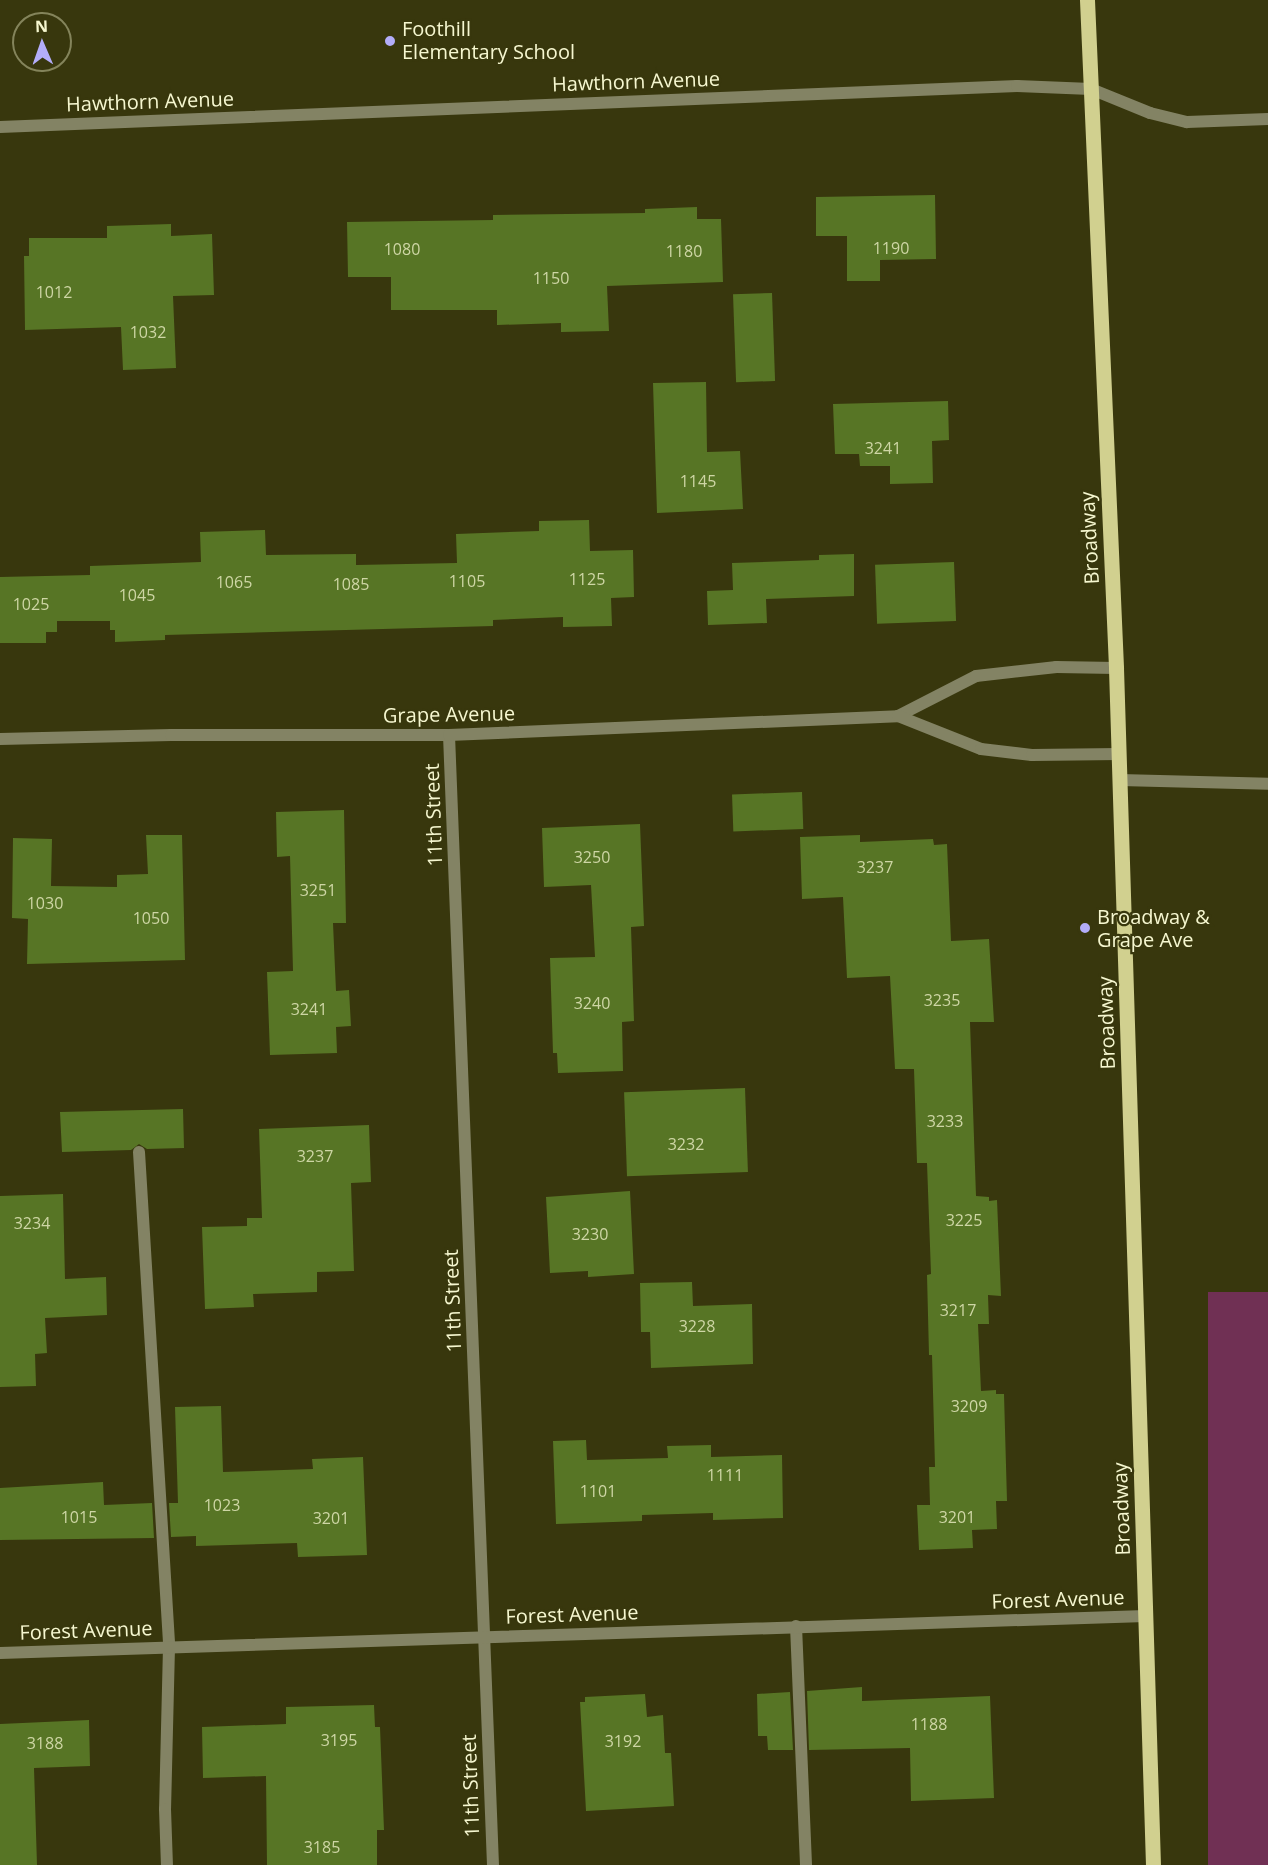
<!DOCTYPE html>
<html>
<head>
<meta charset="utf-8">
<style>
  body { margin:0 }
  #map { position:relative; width:1268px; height:1865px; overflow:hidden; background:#38370d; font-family:"Open Sans",sans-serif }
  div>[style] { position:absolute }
  .green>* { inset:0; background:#703054; transform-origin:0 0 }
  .building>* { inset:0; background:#577525; transform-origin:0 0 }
  .service>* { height:12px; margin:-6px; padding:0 6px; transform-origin:6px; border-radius:6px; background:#838364 }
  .minor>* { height:12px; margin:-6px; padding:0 6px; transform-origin:6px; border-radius:6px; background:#838364 }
  .tertiary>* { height:12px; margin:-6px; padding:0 6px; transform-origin:6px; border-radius:6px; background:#838364 }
  .primary>* { height:15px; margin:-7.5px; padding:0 7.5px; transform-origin:7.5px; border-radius:7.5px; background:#d1d08f }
  .dots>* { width:16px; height:16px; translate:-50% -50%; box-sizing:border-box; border:3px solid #38370d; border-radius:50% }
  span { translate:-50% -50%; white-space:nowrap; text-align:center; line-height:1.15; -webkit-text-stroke:4.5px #38370d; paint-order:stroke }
  .number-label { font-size:16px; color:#ced6a5 }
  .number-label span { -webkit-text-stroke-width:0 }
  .poi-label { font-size:20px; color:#f6f7d0 }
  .left { translate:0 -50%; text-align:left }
  .street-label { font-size:20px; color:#f6f7d0 }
  .north { position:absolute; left:12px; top:12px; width:60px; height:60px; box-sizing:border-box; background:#38370d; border:2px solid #84845b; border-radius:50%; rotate:358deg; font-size:16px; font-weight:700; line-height:24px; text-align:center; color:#f6f7d0 }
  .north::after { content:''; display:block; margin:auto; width:21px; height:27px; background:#b3adf9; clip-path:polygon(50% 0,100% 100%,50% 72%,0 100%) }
</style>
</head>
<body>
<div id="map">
  <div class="green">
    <i style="left:1268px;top:1292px;width:573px;height:60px;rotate:90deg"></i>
  </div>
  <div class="building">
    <i style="clip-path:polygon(935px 195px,936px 259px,880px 260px,880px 281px,847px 281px,847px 236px,816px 236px,816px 197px)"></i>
    <i style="clip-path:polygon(697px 207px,697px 219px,721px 219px,723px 282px,607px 286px,609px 331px,561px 332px,561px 323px,497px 325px,497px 310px,391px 310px,391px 277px,348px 277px,347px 222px,493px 220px,493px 215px,645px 213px,645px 209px)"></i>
    <i style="clip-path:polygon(171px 224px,171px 236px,212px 234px,214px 295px,173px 296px,176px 368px,123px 370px,121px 327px,25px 330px,24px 256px,29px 256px,29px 238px,107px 238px,107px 226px)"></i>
    <i style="left:772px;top:293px;width:88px;height:39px;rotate:88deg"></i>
    <i style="clip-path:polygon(706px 382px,707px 452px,740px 451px,743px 509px,657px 513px,653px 383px)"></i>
    <i style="clip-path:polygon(948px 401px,949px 440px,932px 441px,933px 483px,890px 484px,890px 466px,860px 466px,859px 454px,835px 454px,833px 404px)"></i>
    <i style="clip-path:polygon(589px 520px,590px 551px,633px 550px,634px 597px,611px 598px,612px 626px,563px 627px,563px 617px,493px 620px,493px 626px,165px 635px,165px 640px,115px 642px,115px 630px,110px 630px,110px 621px,57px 621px,57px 632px,46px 632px,46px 643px,0 643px,0 577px,90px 575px,90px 566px,201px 562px,200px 532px,265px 530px,266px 555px,356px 554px,356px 565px,457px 563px,456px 534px,539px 531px,539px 521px)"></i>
    <i style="clip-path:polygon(854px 554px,854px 596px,766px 599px,767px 623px,708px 625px,707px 591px,733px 590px,732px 563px,819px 560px,819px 555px)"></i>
    <i style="left:954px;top:562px;width:59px;height:79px;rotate:88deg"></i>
    <i style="left:802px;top:792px;width:37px;height:70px;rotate:88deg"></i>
    <i style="clip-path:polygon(344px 810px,346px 923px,333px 923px,336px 991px,349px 990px,351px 1026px,336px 1027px,337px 1053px,270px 1055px,267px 972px,293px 971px,290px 856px,277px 857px,276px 812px)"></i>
    <i style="clip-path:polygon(640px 824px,644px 926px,631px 927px,634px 1021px,622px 1022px,623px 1071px,558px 1073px,557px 1053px,553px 1053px,550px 958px,595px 957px,591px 885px,544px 887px,542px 828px)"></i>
    <i style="clip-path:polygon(146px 835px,182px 835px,185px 960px,27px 964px,28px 919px,12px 918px,13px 838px,52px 839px,51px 886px,117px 887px,117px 875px,148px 874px)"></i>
    <i style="clip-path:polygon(860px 835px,860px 842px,933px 839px,934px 845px,947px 844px,951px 941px,989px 939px,994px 1022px,970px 1022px,976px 1196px,989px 1197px,989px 1201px,997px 1200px,1001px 1296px,988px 1295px,989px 1324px,978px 1324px,981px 1391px,996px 1390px,996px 1394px,1004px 1394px,1007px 1501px,996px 1501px,997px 1529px,972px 1530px,973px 1548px,919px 1550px,917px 1505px,930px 1505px,929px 1467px,935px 1467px,932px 1355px,929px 1355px,927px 1275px,931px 1274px,927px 1163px,917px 1163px,914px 1069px,895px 1069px,890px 976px,847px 978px,843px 897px,802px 899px,800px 837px)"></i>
    <i style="left:745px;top:1088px;width:84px;height:121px;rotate:88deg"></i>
    <i style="clip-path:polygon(183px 1109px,184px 1148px,147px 1149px,139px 1144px,131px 1150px,62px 1152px,60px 1112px)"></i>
    <i style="clip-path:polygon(369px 1125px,371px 1182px,351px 1183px,354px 1271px,317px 1272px,317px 1292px,253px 1294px,254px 1307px,205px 1309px,202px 1227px,247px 1226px,247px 1218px,262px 1218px,259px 1129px)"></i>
    <i style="clip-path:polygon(630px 1191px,634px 1274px,588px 1277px,588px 1271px,550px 1273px,546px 1197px)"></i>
    <i style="clip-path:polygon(63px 1194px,65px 1279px,106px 1277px,107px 1315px,45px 1318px,47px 1353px,35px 1354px,36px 1386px,0 1387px,0 1196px)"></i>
    <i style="clip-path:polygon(692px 1282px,693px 1306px,752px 1304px,753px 1364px,651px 1368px,650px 1332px,641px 1332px,640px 1283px)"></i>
    <i style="clip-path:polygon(221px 1406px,223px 1472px,313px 1469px,312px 1459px,363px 1457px,367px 1555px,298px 1557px,297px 1543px,196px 1546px,196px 1536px,171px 1537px,169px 1503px,178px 1503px,175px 1407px)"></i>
    <i style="clip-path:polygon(586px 1440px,587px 1460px,668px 1458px,667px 1446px,711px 1445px,711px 1457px,782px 1455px,783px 1518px,713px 1520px,713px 1513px,642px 1515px,642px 1521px,556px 1524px,553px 1441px)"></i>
    <i style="clip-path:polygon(103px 1482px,104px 1505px,152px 1503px,154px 1538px,0 1540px,0 1488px)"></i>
    <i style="clip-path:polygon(862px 1687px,862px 1701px,990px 1696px,994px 1798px,911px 1801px,910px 1748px,809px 1750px,807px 1691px)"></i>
    <i style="clip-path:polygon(790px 1692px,793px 1750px,768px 1750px,767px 1736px,758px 1736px,757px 1694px)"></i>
    <i style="clip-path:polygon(645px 1694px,647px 1717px,663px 1715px,665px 1753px,671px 1753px,674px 1806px,586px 1811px,580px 1702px,585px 1702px,585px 1697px)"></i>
    <i style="clip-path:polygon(374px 1705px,375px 1727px,380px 1727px,384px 1830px,377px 1830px,377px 1865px,267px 1865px,266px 1776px,203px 1778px,202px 1727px,286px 1724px,286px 1707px)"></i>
    <i style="clip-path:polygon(89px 1720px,90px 1766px,34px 1768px,37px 1865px,0 1865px,0 1724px)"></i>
  </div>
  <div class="service">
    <i style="left:1120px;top:780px;width:148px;rotate:1.5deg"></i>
    <i style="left:139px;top:1152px;width:496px;rotate:86.5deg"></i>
    <i style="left:169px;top:1647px;width:162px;rotate:91.4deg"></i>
    <i style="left:165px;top:1809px;width:56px;rotate:88deg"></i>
    <i style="left:796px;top:1626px;width:239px;rotate:87.6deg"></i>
  </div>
  <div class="minor">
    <i style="left:1091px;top:89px;width:64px;rotate:22.1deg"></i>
    <i style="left:1150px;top:113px;width:38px;rotate:14deg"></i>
    <i style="left:1187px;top:122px;width:81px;rotate:-2.1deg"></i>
    <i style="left:898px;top:716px;width:88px;rotate:-27.1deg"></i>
    <i style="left:976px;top:676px;width:81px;rotate:-6.4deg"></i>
    <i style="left:1056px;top:667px;width:60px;rotate:1deg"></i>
    <i style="left:449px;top:735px;width:1131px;rotate:87.77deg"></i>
    <i style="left:0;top:739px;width:171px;rotate:-1.3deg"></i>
    <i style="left:171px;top:735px;width:278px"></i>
    <i style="left:449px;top:735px;width:449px;rotate:-2.4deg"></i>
    <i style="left:898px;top:716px;width:89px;rotate:21.7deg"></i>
    <i style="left:981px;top:749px;width:51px;rotate:6.7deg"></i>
    <i style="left:1032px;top:755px;width:87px;rotate:-0.7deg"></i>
    <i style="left:0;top:1653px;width:1146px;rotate:-1.85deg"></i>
  </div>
  <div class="tertiary">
    <i style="left:0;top:127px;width:1018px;rotate:-2.31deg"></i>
    <i style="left:1017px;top:86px;width:74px;rotate:2.3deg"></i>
  </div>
  <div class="primary">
    <i style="left:1087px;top:0;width:669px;rotate:87.51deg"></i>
    <i style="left:1116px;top:668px;width:1198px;rotate:88.23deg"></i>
  </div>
  <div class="dots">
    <i style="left:390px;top:41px;background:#b3adf9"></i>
    <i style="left:1085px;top:928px;background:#b3adf9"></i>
  </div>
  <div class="number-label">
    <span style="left:891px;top:248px">1190</span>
    <span style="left:402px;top:249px">1080</span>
    <span style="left:684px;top:251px">1180</span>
    <span style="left:551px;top:278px">1150</span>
    <span style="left:54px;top:292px">1012</span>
    <span style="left:148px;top:332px">1032</span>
    <span style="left:883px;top:448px">3241</span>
    <span style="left:698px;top:481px">1145</span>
    <span style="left:587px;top:579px">1125</span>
    <span style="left:467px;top:581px">1105</span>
    <span style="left:234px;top:582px">1065</span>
    <span style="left:351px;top:584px">1085</span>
    <span style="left:137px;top:595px">1045</span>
    <span style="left:31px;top:604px">1025</span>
    <span style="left:592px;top:857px">3250</span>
    <span style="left:875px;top:867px">3237</span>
    <span style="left:318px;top:890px">3251</span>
    <span style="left:45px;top:903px">1030</span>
    <span style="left:151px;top:918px">1050</span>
    <span style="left:942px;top:1000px">3235</span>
    <span style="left:592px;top:1003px">3240</span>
    <span style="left:309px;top:1009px">3241</span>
    <span style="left:945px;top:1121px">3233</span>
    <span style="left:686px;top:1144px">3232</span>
    <span style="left:315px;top:1156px">3237</span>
    <span style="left:964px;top:1220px">3225</span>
    <span style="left:32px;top:1223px">3234</span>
    <span style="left:590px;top:1234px">3230</span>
    <span style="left:958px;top:1310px">3217</span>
    <span style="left:697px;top:1326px">3228</span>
    <span style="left:969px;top:1406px">3209</span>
    <span style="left:725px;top:1475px">1111</span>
    <span style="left:598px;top:1491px">1101</span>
    <span style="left:222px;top:1505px">1023</span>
    <span style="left:79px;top:1517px">1015</span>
    <span style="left:957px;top:1517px">3201</span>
    <span style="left:331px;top:1518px">3201</span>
    <span style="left:929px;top:1724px">1188</span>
    <span style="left:339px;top:1740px">3195</span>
    <span style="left:623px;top:1741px">3192</span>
    <span style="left:45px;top:1743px">3188</span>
    <span style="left:322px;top:1847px">3185</span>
  </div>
  <div class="poi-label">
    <span class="left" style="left:402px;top:40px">Foothill<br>Elementary School</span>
    <span class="left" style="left:1097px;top:928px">Broadway &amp;<br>Grape Ave</span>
  </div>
  <div class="street-label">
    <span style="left:636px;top:81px;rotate:-2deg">Hawthorn Avenue</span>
    <span style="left:150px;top:101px;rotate:-2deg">Hawthorn Avenue</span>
    <span style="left:1089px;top:538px;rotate:-93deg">Broadway</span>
    <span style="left:449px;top:714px;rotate:-1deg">Grape Avenue</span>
    <span style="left:433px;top:815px;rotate:-92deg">11th Street</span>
    <span style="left:1106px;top:1023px;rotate:-92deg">Broadway</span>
    <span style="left:452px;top:1301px;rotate:-92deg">11th Street</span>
    <span style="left:1121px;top:1509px;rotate:-92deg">Broadway</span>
    <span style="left:1058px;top:1599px;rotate:-2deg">Forest Avenue</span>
    <span style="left:572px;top:1614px;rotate:-2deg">Forest Avenue</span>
    <span style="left:86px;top:1630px;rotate:-2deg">Forest Avenue</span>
    <span style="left:470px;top:1786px;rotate:-92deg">11th Street</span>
  </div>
  <div class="north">N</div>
</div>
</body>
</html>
